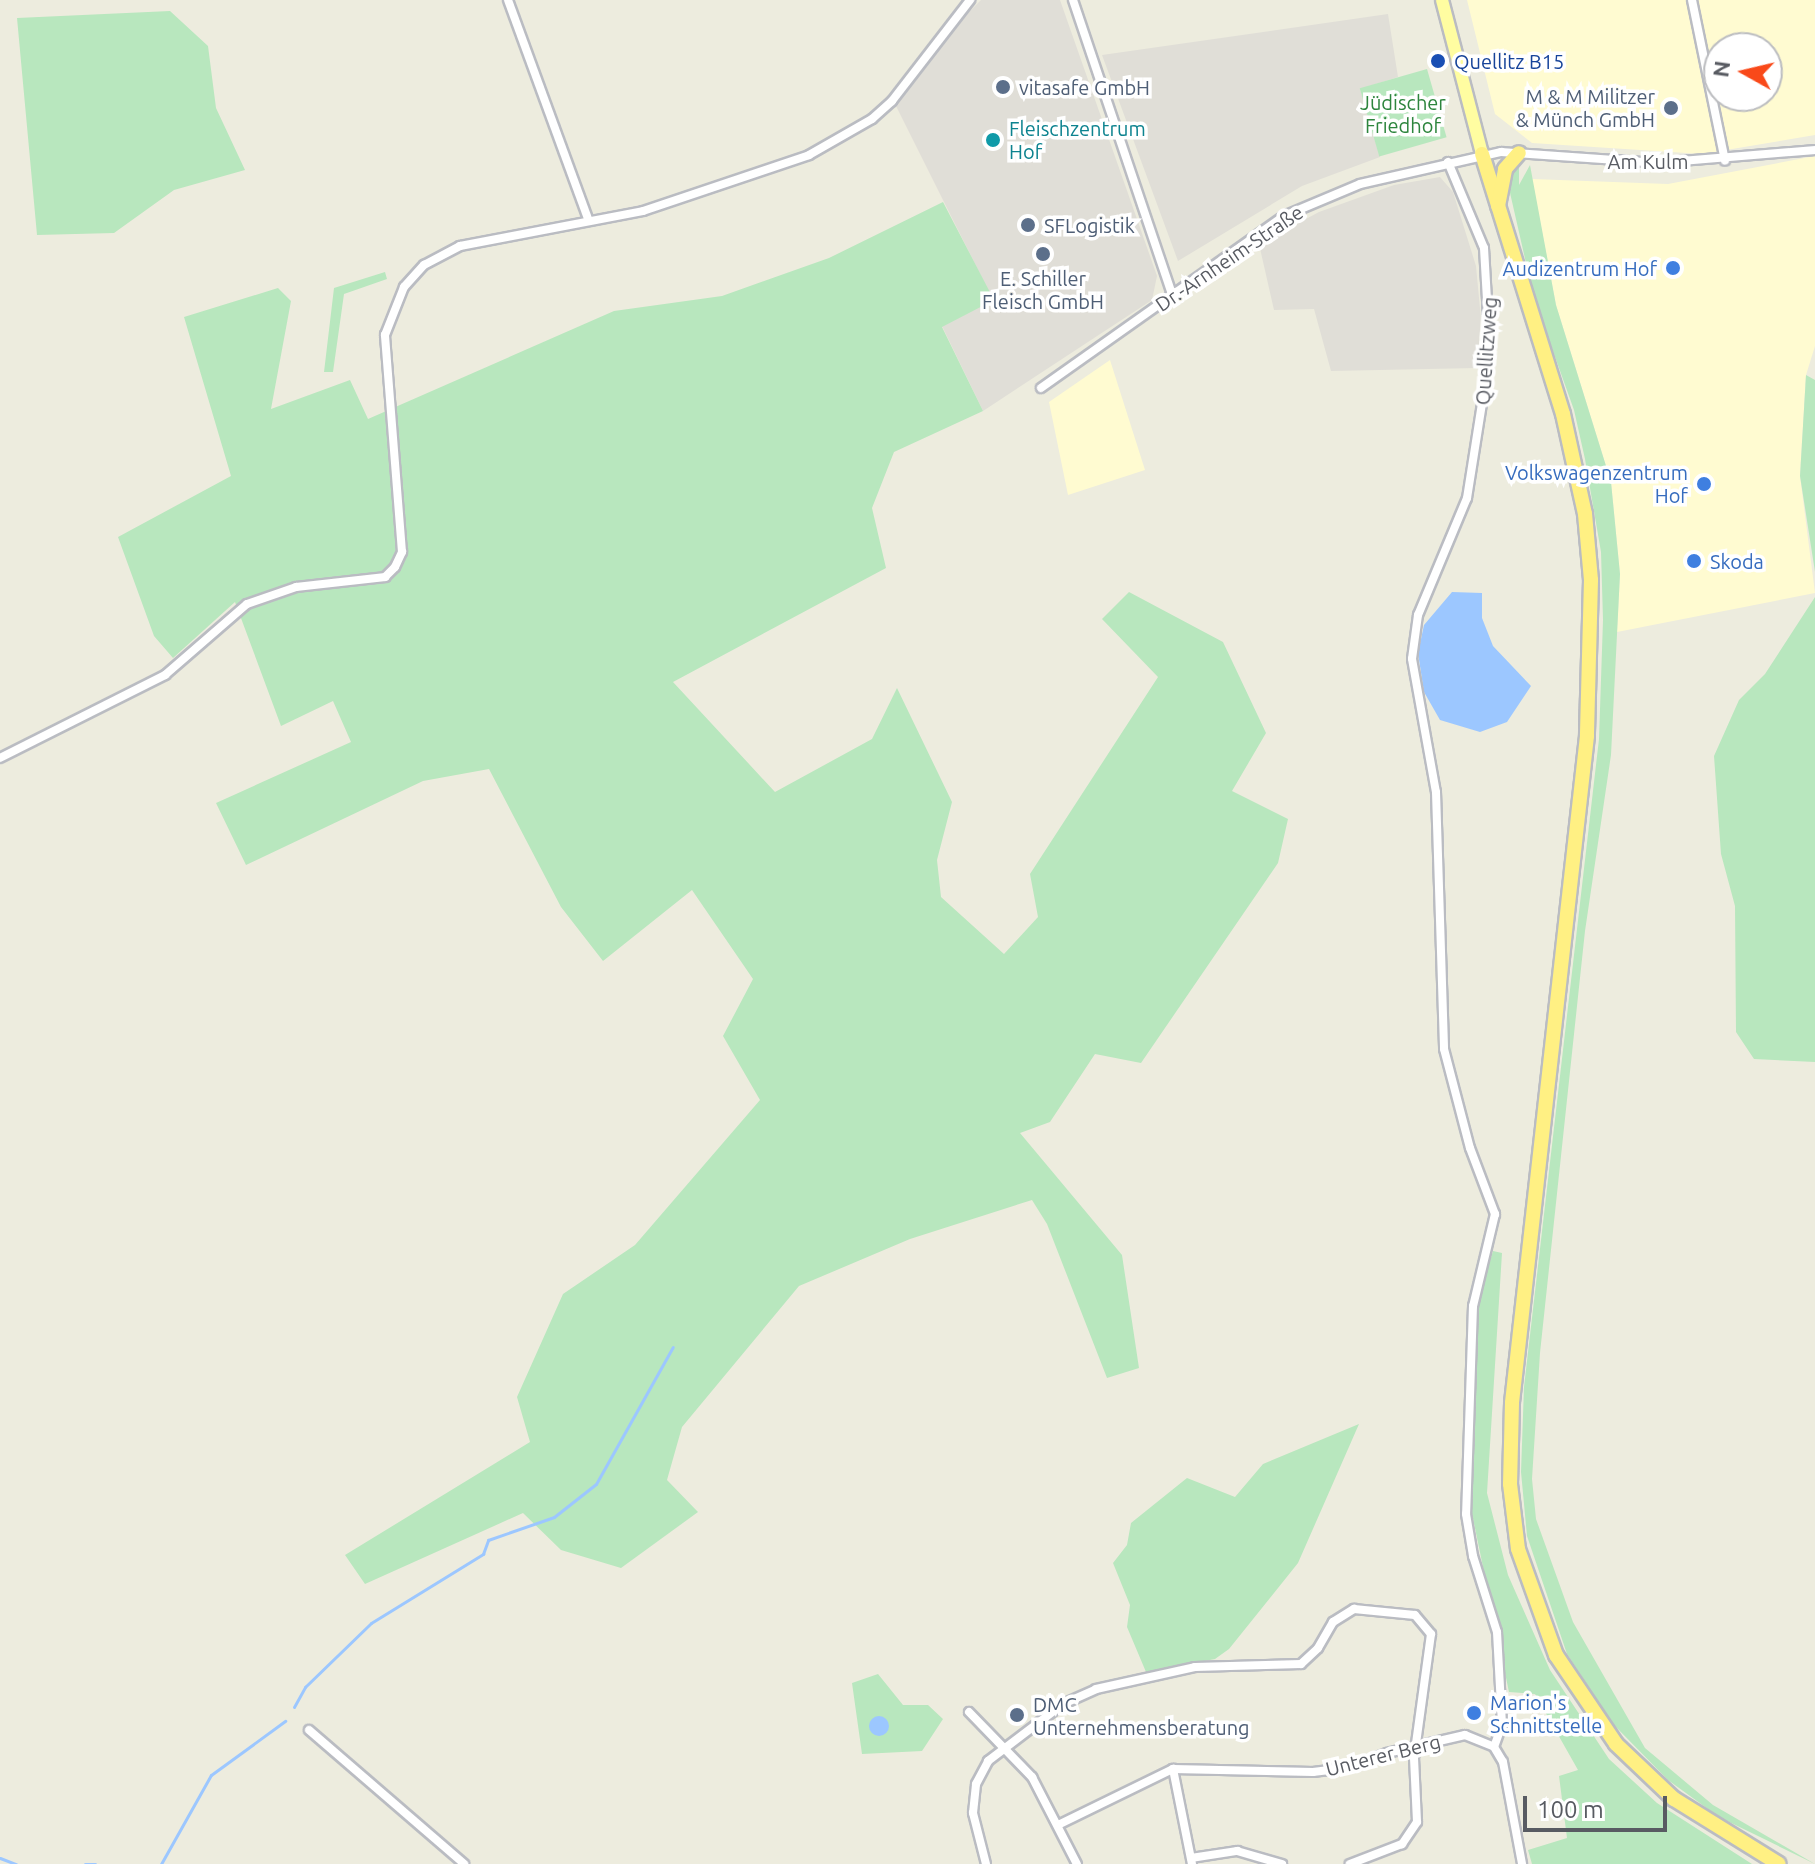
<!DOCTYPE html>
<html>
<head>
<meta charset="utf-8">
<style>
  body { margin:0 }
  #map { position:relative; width:1815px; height:1864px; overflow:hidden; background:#edecde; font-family:Ubuntu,sans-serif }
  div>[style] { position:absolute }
  .commercial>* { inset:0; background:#fffbd1 }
  .industrial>* { inset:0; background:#e0ded7 }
  .green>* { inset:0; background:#b8e7be; transform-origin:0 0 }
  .water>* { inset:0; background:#9cc7ff }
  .round { border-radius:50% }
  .stream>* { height:3px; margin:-1.5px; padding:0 1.5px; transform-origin:1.5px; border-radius:1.5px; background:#9cc7ff }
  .roads { filter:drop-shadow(2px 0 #babcc2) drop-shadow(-2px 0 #babcc2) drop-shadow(0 2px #babcc2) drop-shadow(0 -2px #babcc2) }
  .street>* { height:8px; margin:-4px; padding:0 4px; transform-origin:4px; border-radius:4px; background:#fff }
  .primary>* { height:12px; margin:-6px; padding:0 6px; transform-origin:6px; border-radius:6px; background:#fffda1 }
  .highway>* { height:14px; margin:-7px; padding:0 7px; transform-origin:7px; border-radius:7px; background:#fff083 }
  .dots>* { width:22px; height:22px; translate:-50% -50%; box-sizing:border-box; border:4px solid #fff; border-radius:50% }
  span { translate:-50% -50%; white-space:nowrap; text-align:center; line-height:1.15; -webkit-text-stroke:7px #fff; paint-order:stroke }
  .transit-label { font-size:20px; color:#164399 }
  .left { translate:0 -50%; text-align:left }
  .service-label { font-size:20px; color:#4e5e75 }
  .right { translate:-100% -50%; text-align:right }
  .park-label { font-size:20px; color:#2d853d }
  .culture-label { font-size:20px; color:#0d838f }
  .street-label { font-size:20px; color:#585b62 }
  .shop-label { font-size:20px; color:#366cbe }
  .north { position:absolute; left:1703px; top:32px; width:80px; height:80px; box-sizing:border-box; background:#fff; border:2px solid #bcbdc0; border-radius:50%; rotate:278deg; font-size:22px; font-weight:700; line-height:32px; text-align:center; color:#585b62 }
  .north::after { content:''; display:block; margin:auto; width:28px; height:36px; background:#f94919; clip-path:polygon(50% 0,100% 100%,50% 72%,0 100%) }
  .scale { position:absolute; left:1523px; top:1796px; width:144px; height:36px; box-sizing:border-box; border:4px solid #585b62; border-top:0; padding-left:10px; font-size:24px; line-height:28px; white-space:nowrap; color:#585b62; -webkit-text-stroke:6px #fff; paint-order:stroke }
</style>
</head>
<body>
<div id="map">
  <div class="commercial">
    <i style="clip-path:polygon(evenodd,1467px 0,1815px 0,1815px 135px,1702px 154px,1532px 143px,1495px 114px,1467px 0,1719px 48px,1767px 48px,1767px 96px,1719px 96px,1719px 48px)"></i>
    <i style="clip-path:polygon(1815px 156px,1815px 346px,1806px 375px,1800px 476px,1815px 593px,1617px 632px,1620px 574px,1611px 482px,1556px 305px,1532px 179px,1668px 184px)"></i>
    <i style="clip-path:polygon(1110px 360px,1145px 470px,1068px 495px,1049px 402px)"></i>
  </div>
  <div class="industrial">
    <i style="clip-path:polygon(981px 0,1060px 0,1157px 276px,1152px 300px,983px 411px,942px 326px,993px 300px,895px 104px,943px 38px)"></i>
    <i style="clip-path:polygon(1388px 14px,1398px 77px,1360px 89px,1380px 157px,1302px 186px,1178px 261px,1102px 55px)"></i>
    <i style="clip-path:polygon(1440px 177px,1453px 192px,1476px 266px,1481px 319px,1477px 368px,1331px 371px,1314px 309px,1274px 310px,1259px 244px,1319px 212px,1394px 185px)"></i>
  </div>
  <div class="green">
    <i style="clip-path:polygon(170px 11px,208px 46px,216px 108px,245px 170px,174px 190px,114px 233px,37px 235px,17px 18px)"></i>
    <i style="left:1427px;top:69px;width:71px;height:70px;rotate:74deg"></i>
    <i style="clip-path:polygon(1519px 161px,1519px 185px,1530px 165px,1556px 305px,1611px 482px,1620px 574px,1611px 755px,1585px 931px,1540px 1353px,1532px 1479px,1536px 1519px,1573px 1622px,1645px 1748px,1713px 1805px,1815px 1864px,1719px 1817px,1668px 1780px,1614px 1725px,1567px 1654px,1527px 1536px,1521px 1472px,1524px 1387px,1599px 739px,1603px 620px,1601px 552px,1585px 459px,1574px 410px,1534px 298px,1508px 184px,1509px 168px)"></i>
    <i style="clip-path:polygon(943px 202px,994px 300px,942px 327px,983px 411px,894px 452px,872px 508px,886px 568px,673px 682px,775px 792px,872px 739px,897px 688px,952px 802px,937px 860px,941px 897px,1004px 954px,1038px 917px,1030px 874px,1158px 677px,1102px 619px,1129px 592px,1223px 642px,1266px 733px,1232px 791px,1288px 819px,1278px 863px,1141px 1063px,1095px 1054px,1050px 1122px,1020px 1133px,1122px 1255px,1139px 1368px,1107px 1378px,1047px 1224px,1032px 1200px,910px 1239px,799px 1286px,682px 1427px,667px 1480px,698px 1512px,621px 1568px,561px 1550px,523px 1513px,365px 1584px,345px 1555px,530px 1442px,517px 1397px,563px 1294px,635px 1245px,760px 1100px,723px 1036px,753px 979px,692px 890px,603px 961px,561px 907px,489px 769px,423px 781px,246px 865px,216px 803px,351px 742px,333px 701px,281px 726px,235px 602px,173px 658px,154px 636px,118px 537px,231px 476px,184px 317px,278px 288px,291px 301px,271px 409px,350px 380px,368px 419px,614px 311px,722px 296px,829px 258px)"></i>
    <i style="clip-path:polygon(385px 272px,387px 279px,344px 294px,333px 372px,324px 372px,334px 288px)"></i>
    <i style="clip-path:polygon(1806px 375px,1815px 380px,1815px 572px,1800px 476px)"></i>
    <i style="clip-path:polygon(1815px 597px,1815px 1062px,1754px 1059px,1736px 1032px,1735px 906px,1721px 854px,1714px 756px,1739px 700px,1765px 674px)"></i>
    <i style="clip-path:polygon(1493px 1251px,1502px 1253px,1487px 1493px,1508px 1575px,1550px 1670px,1609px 1759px,1657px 1803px,1752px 1864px,1532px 1864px,1528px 1850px,1567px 1838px,1559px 1776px,1578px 1770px,1535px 1694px,1509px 1692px,1471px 1509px,1478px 1299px)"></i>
    <i style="clip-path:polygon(1359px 1424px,1298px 1563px,1229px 1649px,1215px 1659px,1146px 1672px,1127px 1627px,1130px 1605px,1113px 1563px,1127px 1545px,1131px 1523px,1187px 1478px,1235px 1497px,1263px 1464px)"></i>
    <i style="clip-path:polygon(878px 1674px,903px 1705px,928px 1705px,943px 1719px,922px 1751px,862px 1754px,852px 1683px)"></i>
  </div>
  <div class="water">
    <i style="clip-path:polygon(1452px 592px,1482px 593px,1482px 618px,1493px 646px,1531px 686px,1507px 722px,1480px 732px,1440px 720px,1424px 692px,1418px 653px,1424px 625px)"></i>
    <i class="round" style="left:869px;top:1716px;width:20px;height:20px"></i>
  </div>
  <div class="stream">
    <i style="left:294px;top:1707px;width:23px;rotate:-61deg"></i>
    <i style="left:305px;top:1687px;width:92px;rotate:-44.1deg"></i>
    <i style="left:371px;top:1623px;width:132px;rotate:-31.6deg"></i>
    <i style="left:483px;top:1554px;width:15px;rotate:-70deg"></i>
    <i style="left:488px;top:1540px;width:70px;rotate:-19.2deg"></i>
    <i style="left:554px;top:1517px;width:53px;rotate:-38.2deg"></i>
    <i style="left:596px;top:1484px;width:157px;rotate:-60.7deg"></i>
    <i style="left:0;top:1858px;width:17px;rotate:21deg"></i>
    <i style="left:85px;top:1864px;width:10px"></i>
    <i style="left:161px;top:1864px;width:102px;rotate:-60.7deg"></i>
    <i style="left:211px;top:1775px;width:92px;rotate:-36.1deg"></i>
  </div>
  <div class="roads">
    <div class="street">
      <i style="left:508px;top:0;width:233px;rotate:69.9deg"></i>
      <i style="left:1073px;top:0;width:310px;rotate:71.4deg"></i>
      <i style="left:1692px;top:0;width:164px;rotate:78.4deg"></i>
      <i style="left:1448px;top:162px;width:93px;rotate:67.3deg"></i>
      <i style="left:1484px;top:248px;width:105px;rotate:86.7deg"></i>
      <i style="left:1490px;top:353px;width:147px;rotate:99deg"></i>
      <i style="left:1467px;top:498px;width:127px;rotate:112.7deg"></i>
      <i style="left:1418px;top:615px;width:44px;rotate:97.8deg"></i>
      <i style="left:1412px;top:659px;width:135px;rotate:79.8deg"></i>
      <i style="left:1436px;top:792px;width:257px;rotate:88.2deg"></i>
      <i style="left:1444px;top:1049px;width:102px;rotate:75.3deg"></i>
      <i style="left:1470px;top:1148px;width:71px;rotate:69.3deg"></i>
      <i style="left:1495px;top:1214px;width:95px;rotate:103.4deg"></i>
      <i style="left:1473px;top:1306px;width:208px;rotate:91.9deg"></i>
      <i style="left:1466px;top:1514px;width:43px;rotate:80.5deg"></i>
      <i style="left:1473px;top:1556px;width:80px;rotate:72.5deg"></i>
      <i style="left:1497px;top:1632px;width:93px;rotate:86.9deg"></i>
      <i style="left:1502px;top:1725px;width:23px;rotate:110deg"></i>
      <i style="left:1041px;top:388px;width:298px;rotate:-35.3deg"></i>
      <i style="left:1284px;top:216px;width:82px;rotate:-22.8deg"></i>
      <i style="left:1360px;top:184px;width:145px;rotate:-12.8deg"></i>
      <i style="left:1501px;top:152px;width:156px;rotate:4deg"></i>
      <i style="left:1657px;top:163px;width:159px;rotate:-4.7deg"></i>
      <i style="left:0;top:758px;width:185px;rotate:-26.7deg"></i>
      <i style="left:165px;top:675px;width:108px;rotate:-40.9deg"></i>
      <i style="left:247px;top:604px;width:52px;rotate:-19.1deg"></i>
      <i style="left:296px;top:587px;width:90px;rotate:-6.4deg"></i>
      <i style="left:385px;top:577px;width:14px;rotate:-45deg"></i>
      <i style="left:395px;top:567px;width:17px;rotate:-65deg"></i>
      <i style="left:402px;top:552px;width:218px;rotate:-94.5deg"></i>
      <i style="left:385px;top:335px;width:52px;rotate:-68.4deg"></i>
      <i style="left:404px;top:287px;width:30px;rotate:-48deg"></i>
      <i style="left:424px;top:265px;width:41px;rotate:-27.8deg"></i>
      <i style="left:460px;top:246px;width:186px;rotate:-10.8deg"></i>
      <i style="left:643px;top:211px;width:175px;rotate:-18.6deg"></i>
      <i style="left:809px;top:155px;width:73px;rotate:-29.7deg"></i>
      <i style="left:872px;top:119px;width:27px;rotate:-42deg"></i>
      <i style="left:892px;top:101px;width:128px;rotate:-52.3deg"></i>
      <i style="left:969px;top:1712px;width:91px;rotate:45.9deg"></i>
      <i style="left:1032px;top:1777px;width:98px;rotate:62.7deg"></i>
      <i style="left:309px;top:1730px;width:205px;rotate:40.8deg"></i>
      <i style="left:1173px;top:1769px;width:97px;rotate:78.7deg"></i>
      <i style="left:1060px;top:1824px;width:126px;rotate:-26deg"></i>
      <i style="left:1173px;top:1769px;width:140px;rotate:1.2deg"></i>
      <i style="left:1313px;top:1772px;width:35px;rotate:-7deg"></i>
      <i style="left:1348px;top:1768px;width:42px;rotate:-21deg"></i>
      <i style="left:1387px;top:1753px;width:80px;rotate:-13deg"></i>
      <i style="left:1465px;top:1735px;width:31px;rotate:22deg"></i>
      <i style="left:1494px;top:1747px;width:17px;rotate:59deg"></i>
      <i style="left:1503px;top:1762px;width:104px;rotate:79.4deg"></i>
      <i style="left:1191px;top:1858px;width:47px;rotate:-8.7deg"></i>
      <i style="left:1237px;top:1851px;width:47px;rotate:16.1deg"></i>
      <i style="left:986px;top:1864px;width:53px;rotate:-104.3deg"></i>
      <i style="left:973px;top:1813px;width:29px;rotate:-84deg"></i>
      <i style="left:976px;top:1784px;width:26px;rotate:-62deg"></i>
      <i style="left:988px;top:1761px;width:94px;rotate:-37.2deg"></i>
      <i style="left:1063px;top:1704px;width:36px;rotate:-24deg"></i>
      <i style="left:1096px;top:1689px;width:101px;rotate:-12.5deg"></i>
      <i style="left:1195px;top:1667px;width:106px;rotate:-1.6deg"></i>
      <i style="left:1301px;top:1664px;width:23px;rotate:-43deg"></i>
      <i style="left:1318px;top:1648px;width:30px;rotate:-60deg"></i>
      <i style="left:1333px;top:1622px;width:25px;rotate:-32deg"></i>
      <i style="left:1354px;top:1609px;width:61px;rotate:5.6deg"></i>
      <i style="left:1415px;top:1615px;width:25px;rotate:50deg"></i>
      <i style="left:1431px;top:1634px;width:125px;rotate:97.8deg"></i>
      <i style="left:1414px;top:1758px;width:64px;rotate:87.3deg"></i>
      <i style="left:1417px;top:1822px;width:27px;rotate:124deg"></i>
      <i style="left:1402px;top:1844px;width:56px;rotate:159deg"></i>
    </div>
    <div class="primary">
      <i style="left:1442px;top:0;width:159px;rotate:75.4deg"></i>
    </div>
    <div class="highway">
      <i style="left:1482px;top:154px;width:272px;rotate:72.7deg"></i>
      <i style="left:1563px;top:414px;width:102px;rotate:77.6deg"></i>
      <i style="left:1585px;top:514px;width:66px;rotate:84.8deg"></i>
      <i style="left:1591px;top:580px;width:156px;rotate:91.5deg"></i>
      <i style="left:1587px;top:736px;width:671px;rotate:96.42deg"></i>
      <i style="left:1512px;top:1403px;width:81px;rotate:91.4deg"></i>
      <i style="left:1510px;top:1484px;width:65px;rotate:83deg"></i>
      <i style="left:1518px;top:1549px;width:113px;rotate:70.3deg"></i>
      <i style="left:1556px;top:1655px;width:107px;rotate:56deg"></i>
      <i style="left:1616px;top:1744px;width:80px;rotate:43.5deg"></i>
      <i style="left:1674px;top:1799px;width:123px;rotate:31.8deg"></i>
      <i style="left:1498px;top:206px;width:38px;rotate:-79deg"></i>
      <i style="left:1505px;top:169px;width:21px;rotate:-49deg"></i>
    </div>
  </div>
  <div class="dots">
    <i style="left:1438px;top:61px;background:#1a4fb4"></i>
    <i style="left:1003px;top:87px;background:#5c6f8a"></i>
    <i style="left:1671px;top:108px;background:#5c6f8a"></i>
    <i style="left:993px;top:140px;background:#0f9aa8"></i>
    <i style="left:1028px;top:225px;background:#5c6f8a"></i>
    <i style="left:1043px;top:254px;background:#5c6f8a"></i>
    <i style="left:1673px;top:268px;background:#3f7fe0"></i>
    <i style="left:1704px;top:484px;background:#3f7fe0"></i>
    <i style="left:1694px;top:561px;background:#3f7fe0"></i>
    <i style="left:1474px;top:1713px;background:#3f7fe0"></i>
    <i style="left:1017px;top:1715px;background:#5c6f8a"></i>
  </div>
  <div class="transit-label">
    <span class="left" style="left:1454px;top:61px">Quellitz B15</span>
  </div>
  <div class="service-label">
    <span class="left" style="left:1019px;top:87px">vitasafe GmbH</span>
    <span class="right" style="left:1655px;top:108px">M &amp; M Militzer<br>&amp; Münch GmbH</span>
    <span class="left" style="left:1044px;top:225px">SFLogistik</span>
    <span style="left:1043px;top:290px">E. Schiller<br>Fleisch GmbH</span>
    <span class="left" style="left:1033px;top:1716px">DMC<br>Unternehmensberatung</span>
  </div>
  <div class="park-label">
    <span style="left:1403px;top:114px">Jüdischer<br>Friedhof</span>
  </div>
  <div class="culture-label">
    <span class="left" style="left:1009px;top:140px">Fleischzentrum<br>Hof</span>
  </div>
  <div class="street-label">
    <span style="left:1648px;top:161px">Am Kulm</span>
    <span style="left:1229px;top:258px;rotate:-34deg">Dr.-Arnheim-Straße</span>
    <span style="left:1486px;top:351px;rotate:-86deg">Quellitzweg</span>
    <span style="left:1383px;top:1755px;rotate:-14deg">Unterer Berg</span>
  </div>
  <div class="shop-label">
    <span class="right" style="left:1657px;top:268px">Audizentrum Hof</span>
    <span class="right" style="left:1688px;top:484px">Volkswagenzentrum<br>Hof</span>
    <span class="left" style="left:1710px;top:561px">Skoda</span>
    <span class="left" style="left:1490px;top:1714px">Marion's<br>Schnittstelle</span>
  </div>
  <div class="north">N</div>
  <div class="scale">100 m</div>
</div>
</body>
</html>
